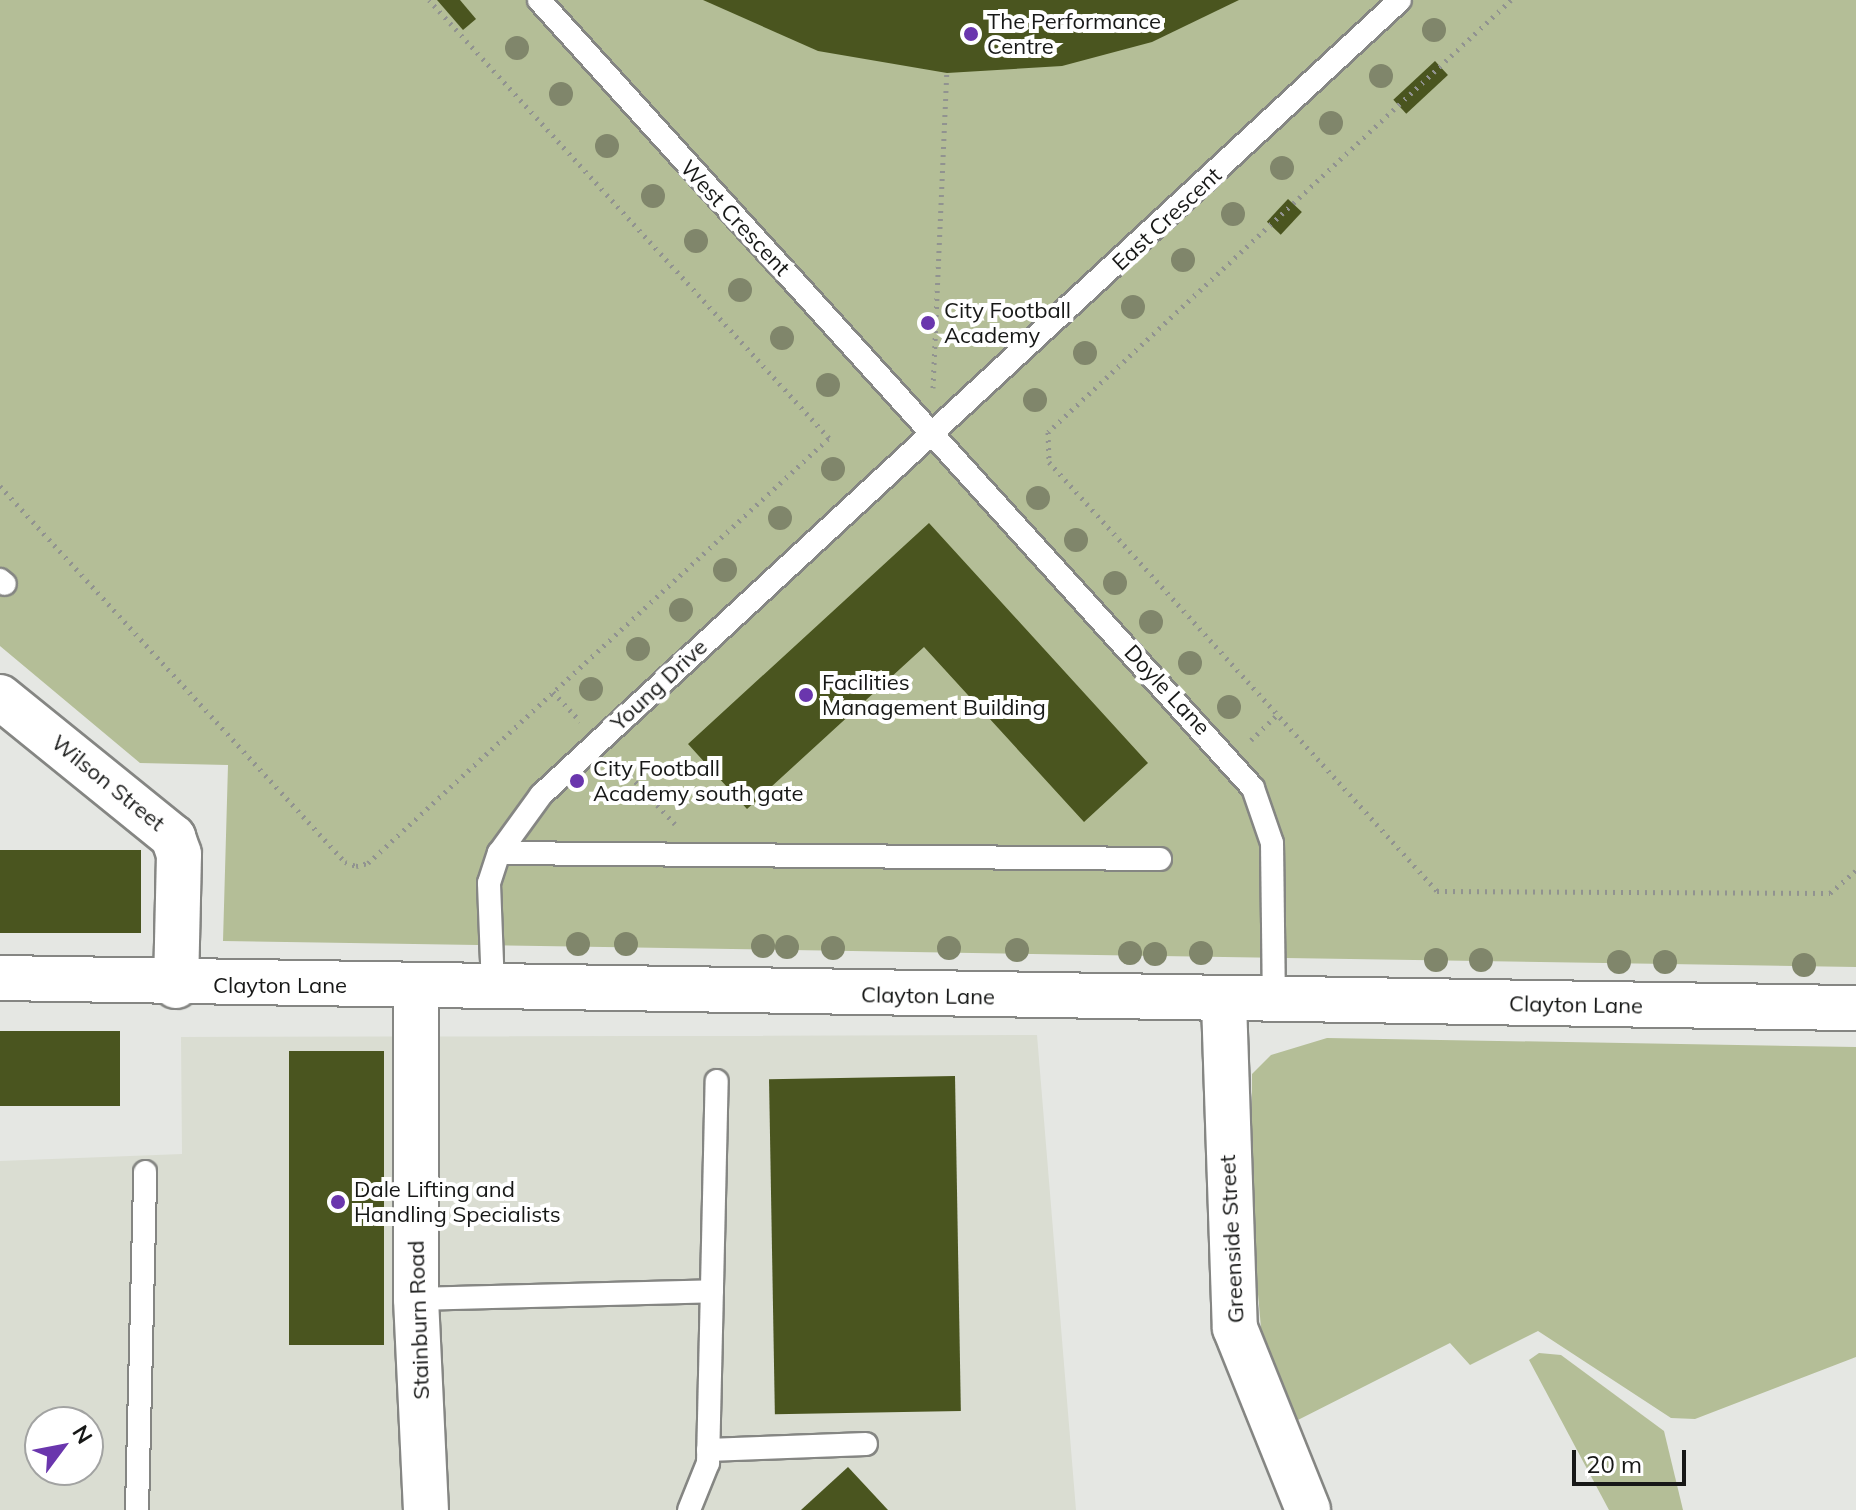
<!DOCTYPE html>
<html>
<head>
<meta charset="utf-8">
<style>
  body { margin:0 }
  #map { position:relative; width:1856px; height:1510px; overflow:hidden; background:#e5e7e3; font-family:Mulish,sans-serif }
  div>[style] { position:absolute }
  .built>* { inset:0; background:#daddd2 }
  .green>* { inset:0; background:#b4be97 }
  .building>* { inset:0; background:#4a551f; transform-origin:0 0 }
  .path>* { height:5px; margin-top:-2.5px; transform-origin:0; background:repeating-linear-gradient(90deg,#919390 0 2px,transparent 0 8px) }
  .roads { filter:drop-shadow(2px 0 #858683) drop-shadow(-2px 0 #858683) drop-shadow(0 2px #858683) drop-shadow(0 -2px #858683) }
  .lane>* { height:22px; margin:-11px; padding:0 11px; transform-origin:11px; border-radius:11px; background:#fff }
  .street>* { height:44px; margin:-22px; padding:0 22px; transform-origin:22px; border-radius:22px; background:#fff }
  .secondary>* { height:44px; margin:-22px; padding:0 22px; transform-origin:22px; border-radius:22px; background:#fff }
  .trees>* { width:24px; height:24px; margin:-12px; border-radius:50%; background:#80866b }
  .dots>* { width:22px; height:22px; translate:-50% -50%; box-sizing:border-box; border:4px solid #fff; border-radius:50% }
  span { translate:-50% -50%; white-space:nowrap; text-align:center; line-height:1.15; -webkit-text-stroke:8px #fff; paint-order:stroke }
  .poi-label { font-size:22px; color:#171817 }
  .left { translate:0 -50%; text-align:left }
  .street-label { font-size:22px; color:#171817 }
  .north { position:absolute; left:24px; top:1406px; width:80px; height:80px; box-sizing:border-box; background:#fff; border:2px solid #a2a3a2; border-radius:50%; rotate:58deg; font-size:22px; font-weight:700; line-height:32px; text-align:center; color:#171817 }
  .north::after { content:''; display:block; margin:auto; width:28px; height:36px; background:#6a36ad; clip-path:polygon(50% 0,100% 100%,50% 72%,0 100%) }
  .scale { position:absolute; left:1572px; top:1450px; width:114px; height:36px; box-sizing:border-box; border:4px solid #171817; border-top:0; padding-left:10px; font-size:24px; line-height:28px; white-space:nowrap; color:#171817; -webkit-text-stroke:6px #fff; paint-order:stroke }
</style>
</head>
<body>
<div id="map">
  <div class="built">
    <i style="clip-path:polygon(evenodd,1037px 1035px,1076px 1510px,0 1510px,0 1161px,182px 1154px,181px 1037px,1037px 1035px,40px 1422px,88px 1422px,88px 1470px,40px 1470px,40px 1422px)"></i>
  </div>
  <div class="green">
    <i style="clip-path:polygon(0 0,1856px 0,1856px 967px,223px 941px,228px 765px,140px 763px,0 646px)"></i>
    <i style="clip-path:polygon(1327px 1038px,1856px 1047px,1856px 1357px,1695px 1419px,1671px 1418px,1538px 1331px,1470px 1365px,1450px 1343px,1290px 1424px,1263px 1350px,1251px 1216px,1252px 1074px,1271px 1055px)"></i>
    <i style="clip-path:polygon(1539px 1353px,1561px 1355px,1664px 1431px,1683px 1510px,1609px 1510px,1529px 1360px)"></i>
  </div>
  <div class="building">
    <i style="clip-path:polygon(437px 0,460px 0,476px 19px,463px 30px)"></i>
    <i style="clip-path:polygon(703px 0,1239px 0,1152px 42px,1062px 66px,947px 73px,818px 51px)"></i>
    <i style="left:1435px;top:61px;width:19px;height:57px;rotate:47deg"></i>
    <i style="left:1288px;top:199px;width:19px;height:31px;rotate:43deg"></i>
    <i style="clip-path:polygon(929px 523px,1148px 763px,1084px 822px,924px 647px,747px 809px,688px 744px)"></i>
    <i style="left:0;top:850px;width:141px;height:83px"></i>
    <i style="left:0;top:1031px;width:120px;height:75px"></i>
    <i style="left:289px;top:1051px;width:95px;height:294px"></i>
    <i style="left:955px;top:1076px;width:335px;height:186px;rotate:89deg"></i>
    <i style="clip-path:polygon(848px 1467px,888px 1510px,801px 1510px)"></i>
  </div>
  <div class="path">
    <i style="left:1511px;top:0;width:633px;rotate:136.98deg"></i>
    <i style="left:1048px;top:432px;width:30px;rotate:88deg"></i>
    <i style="left:1049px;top:462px;width:578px;rotate:47.87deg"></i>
    <i style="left:1437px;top:891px;width:393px;rotate:0.3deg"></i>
    <i style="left:1830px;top:893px;width:35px;rotate:-41deg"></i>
    <i style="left:933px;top:388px;width:315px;rotate:-87.5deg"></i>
    <i style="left:0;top:486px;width:510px;rotate:47.46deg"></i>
    <i style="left:345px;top:862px;width:12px;rotate:20deg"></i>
    <i style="left:356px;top:866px;width:12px;rotate:-14deg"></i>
    <i style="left:368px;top:863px;width:627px;rotate:-42.67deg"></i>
    <i style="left:829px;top:438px;width:593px;rotate:-132.4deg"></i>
    <i style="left:553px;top:692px;width:40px;rotate:47deg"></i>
    <i style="left:1251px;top:740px;width:35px;rotate:-44deg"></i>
    <i style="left:619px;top:764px;width:82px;rotate:47deg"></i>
  </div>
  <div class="roads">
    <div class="lane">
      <i style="left:539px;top:0;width:1063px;rotate:47.82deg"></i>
      <i style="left:1253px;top:788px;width:58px;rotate:70.9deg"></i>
      <i style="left:1272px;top:843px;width:158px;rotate:89.3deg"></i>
      <i style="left:0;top:580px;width:6px;rotate:39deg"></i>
      <i style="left:499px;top:853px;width:661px;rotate:0.52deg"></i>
      <i style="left:493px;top:988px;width:105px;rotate:-92.2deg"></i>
      <i style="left:489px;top:883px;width:32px;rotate:-72deg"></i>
      <i style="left:499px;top:853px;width:72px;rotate:-54.1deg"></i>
      <i style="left:541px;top:795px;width:1170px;rotate:-42.78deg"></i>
      <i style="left:416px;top:1299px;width:296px;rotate:-1.5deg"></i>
      <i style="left:708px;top:1450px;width:158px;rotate:-2.2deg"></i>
      <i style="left:137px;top:1510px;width:338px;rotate:-88.6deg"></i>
      <i style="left:689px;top:1510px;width:51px;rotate:-68deg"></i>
      <i style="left:708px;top:1463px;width:382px;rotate:-88.7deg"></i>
    </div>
    <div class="street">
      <i style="left:416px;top:987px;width:312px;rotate:90deg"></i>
      <i style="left:416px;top:1299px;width:211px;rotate:87.3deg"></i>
    </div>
    <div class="secondary">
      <i style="left:0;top:697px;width:223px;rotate:39deg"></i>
      <i style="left:173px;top:837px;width:18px;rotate:71deg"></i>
      <i style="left:179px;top:854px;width:132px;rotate:91.3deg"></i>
      <i style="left:0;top:978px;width:1856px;rotate:0.93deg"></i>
      <i style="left:1224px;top:1002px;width:326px;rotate:88.1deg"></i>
      <i style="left:1235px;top:1328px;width:196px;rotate:68.1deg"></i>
    </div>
  </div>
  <div class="trees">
    <i style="left:1434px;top:30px"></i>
    <i style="left:517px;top:48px"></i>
    <i style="left:1381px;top:76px"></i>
    <i style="left:561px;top:94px"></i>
    <i style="left:1331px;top:123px"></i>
    <i style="left:607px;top:146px"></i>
    <i style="left:1282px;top:168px"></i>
    <i style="left:653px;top:196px"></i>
    <i style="left:1233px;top:214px"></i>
    <i style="left:696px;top:241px"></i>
    <i style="left:1183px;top:260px"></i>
    <i style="left:740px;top:290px"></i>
    <i style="left:1133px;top:307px"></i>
    <i style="left:782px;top:338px"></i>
    <i style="left:1085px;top:353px"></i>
    <i style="left:828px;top:385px"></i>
    <i style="left:1035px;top:400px"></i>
    <i style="left:833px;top:469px"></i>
    <i style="left:1038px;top:498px"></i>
    <i style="left:780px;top:518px"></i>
    <i style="left:1076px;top:540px"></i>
    <i style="left:725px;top:570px"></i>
    <i style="left:1115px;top:583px"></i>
    <i style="left:681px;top:610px"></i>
    <i style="left:1151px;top:622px"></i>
    <i style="left:638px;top:649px"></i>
    <i style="left:1190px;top:663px"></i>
    <i style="left:591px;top:689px"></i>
    <i style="left:1229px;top:707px"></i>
    <i style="left:578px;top:944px"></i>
    <i style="left:626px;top:944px"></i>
    <i style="left:763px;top:946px"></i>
    <i style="left:787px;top:947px"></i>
    <i style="left:833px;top:948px"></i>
    <i style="left:949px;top:948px"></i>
    <i style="left:1017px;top:950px"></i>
    <i style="left:1130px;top:953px"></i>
    <i style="left:1201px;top:953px"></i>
    <i style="left:1155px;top:954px"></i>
    <i style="left:1436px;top:960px"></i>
    <i style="left:1481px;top:960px"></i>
    <i style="left:1619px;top:962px"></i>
    <i style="left:1665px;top:962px"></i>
    <i style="left:1804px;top:965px"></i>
  </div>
  <div class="dots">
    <i style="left:971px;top:34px;background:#6a36ad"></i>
    <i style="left:928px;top:323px;background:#6a36ad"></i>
    <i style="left:806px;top:695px;background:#6a36ad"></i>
    <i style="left:577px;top:781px;background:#6a36ad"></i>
    <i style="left:338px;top:1202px;background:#6a36ad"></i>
  </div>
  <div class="poi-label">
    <span class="left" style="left:987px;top:34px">The Performance<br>Centre</span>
    <span class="left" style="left:944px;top:323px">City Football<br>Academy</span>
    <span class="left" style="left:822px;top:695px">Facilities<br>Management Building</span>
    <span class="left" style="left:593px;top:781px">City Football<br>Academy south gate</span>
    <span class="left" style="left:354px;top:1202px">Dale Lifting and<br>Handling Specialists</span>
  </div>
  <div class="street-label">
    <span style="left:735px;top:218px;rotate:47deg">West Crescent</span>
    <span style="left:1167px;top:219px;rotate:-43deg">East Crescent</span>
    <span style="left:659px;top:685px;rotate:-43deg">Young Drive</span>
    <span style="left:1167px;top:690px;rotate:47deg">Doyle Lane</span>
    <span style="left:108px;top:783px;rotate:39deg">Wilson Street</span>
    <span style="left:280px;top:986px">Clayton Lane</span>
    <span style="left:928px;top:996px;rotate:1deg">Clayton Lane</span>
    <span style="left:1576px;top:1005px;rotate:1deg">Clayton Lane</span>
    <span style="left:1232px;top:1239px;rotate:-93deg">Greenside Street</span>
    <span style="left:419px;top:1320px;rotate:-92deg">Stainburn Road</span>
  </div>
  <div class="north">N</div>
  <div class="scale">20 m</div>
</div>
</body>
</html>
